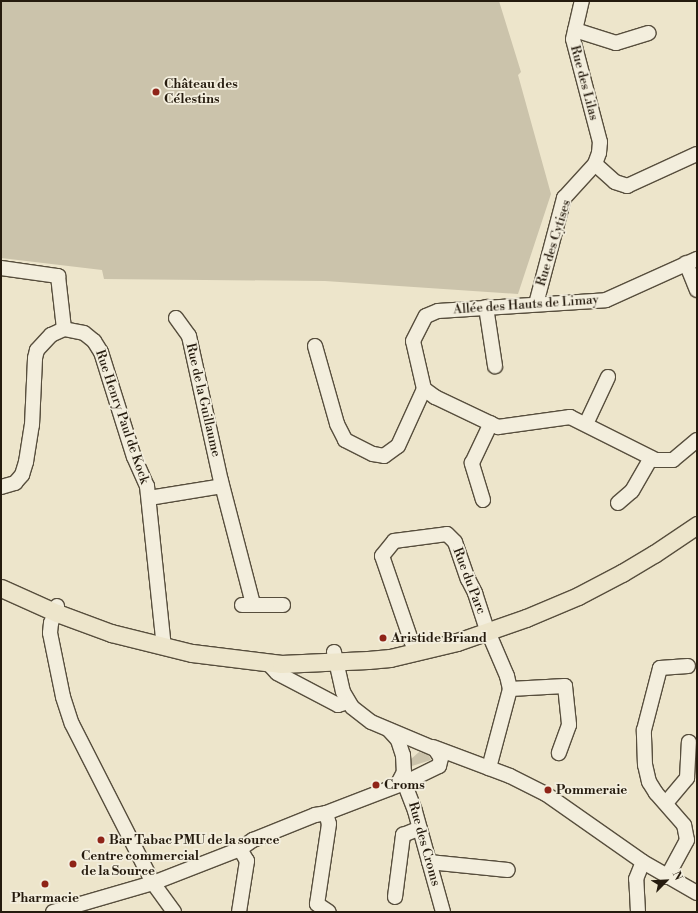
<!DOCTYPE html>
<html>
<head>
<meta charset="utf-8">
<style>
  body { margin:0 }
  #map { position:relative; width:698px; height:913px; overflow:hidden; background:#ede5cb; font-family:"Libre Bodoni",serif }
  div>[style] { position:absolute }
  .green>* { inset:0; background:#cbc3ab }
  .roads { filter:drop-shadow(1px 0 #574e3d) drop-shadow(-1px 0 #574e3d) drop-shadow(0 1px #574e3d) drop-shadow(0 -1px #574e3d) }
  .minor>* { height:14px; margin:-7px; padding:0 7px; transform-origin:7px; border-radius:7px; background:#f3eedd }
  .major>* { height:17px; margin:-8.5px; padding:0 8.5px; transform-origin:8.5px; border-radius:8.5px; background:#ede5cb }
  .dots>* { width:11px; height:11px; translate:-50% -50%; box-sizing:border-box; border:2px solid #f3eedd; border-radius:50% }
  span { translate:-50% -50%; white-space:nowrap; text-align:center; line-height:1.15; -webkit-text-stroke:3.5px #f3eedd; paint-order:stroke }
  .street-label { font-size:13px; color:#251b0e }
  .poi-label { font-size:13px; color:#251b0e; font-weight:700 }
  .left { translate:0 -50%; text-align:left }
  .frame { position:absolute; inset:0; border:2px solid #251b0e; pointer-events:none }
  .north { position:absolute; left:646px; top:861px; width:40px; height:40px; -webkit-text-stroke:3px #f3eedd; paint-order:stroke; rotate:66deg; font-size:11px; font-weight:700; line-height:16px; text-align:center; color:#251b0e }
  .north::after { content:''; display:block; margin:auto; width:14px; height:18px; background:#251b0e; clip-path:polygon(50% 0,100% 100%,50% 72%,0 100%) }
</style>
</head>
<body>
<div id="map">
  <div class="green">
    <i style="clip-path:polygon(1px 1px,499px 1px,521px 72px,518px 75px,551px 194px,518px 294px,325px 281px,104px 279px,102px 270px,1px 258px)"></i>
    <i style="clip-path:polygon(419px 752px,428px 754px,431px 760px,412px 766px,411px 759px)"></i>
  </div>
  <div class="roads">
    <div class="minor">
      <i style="left:575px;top:30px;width:43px;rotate:17.6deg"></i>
      <i style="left:616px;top:43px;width:34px;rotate:-17deg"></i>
      <i style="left:595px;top:164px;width:27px;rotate:42deg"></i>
      <i style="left:615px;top:182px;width:13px;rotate:18deg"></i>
      <i style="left:627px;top:186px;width:77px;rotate:-24.6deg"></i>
      <i style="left:686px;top:263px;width:29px;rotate:68deg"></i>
      <i style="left:1px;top:268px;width:58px;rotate:8deg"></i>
      <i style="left:58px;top:276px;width:53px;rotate:83.5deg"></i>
      <i style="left:536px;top:304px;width:110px;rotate:-75.2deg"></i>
      <i style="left:564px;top:198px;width:46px;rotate:-47.6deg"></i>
      <i style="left:595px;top:164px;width:12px;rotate:-70deg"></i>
      <i style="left:599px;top:153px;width:11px;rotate:-85deg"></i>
      <i style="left:600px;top:142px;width:106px;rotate:-104.7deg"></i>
      <i style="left:573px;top:39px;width:39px;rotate:-77deg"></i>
      <i style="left:486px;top:307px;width:60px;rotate:81.3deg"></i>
      <i style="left:176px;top:318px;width:22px;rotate:54deg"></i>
      <i style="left:189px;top:336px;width:148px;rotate:77.6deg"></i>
      <i style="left:221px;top:481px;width:127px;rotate:75.4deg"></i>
      <i style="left:315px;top:346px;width:81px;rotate:74.2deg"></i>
      <i style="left:337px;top:424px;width:18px;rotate:63deg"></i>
      <i style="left:345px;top:440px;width:31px;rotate:27deg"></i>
      <i style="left:373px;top:454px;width:11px;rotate:10deg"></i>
      <i style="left:384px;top:456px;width:17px;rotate:-36deg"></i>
      <i style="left:398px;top:446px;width:63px;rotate:-65.5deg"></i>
      <i style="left:424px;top:389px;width:49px;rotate:-102.9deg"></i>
      <i style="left:413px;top:341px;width:28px;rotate:-63deg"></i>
      <i style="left:426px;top:316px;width:13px;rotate:-23deg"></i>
      <i style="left:438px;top:311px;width:168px;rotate:-3.7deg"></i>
      <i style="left:606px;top:300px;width:100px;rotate:-24.3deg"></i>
      <i style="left:424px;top:389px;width:14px;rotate:36deg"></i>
      <i style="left:435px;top:397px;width:70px;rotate:25.5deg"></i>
      <i style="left:498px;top:427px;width:73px;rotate:-7.9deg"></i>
      <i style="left:570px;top:417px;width:96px;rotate:26.6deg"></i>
      <i style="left:656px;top:460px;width:17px"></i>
      <i style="left:673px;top:460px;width:31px;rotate:-40deg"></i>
      <i style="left:586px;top:424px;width:52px;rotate:-64.9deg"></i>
      <i style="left:1px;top:487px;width:15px;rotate:-16deg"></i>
      <i style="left:15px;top:483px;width:11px;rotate:-49deg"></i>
      <i style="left:22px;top:475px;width:14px;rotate:-73deg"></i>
      <i style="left:26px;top:462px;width:37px;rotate:-81deg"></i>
      <i style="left:32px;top:425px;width:67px;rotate:-87.4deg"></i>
      <i style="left:35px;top:358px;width:8px;rotate:-76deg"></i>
      <i style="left:37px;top:350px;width:21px;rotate:-47deg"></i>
      <i style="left:51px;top:335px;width:14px;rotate:-25deg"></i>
      <i style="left:64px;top:329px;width:20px;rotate:11deg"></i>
      <i style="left:84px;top:333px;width:13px;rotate:39deg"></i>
      <i style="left:94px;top:341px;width:13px;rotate:58deg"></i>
      <i style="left:101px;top:352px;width:110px;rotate:72.6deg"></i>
      <i style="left:134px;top:457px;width:32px;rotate:66deg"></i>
      <i style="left:147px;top:486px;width:162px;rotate:84deg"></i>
      <i style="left:149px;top:498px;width:74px;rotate:-9.3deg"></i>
      <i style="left:483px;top:500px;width:39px;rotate:-107deg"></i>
      <i style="left:472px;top:463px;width:44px;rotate:-64.6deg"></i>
      <i style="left:618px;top:503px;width:18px;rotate:-41deg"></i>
      <i style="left:632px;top:491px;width:38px;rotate:-60deg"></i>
      <i style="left:242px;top:605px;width:41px"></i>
      <i style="left:57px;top:606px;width:18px;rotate:109deg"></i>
      <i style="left:51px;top:623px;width:10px;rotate:96deg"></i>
      <i style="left:50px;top:633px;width:65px;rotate:78.5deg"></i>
      <i style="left:63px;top:697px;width:28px;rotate:72deg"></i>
      <i style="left:72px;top:724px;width:178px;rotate:63deg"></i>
      <i style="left:153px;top:883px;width:36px;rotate:54deg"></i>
      <i style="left:412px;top:643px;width:92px;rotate:-109deg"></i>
      <i style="left:382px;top:556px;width:19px;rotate:-51deg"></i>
      <i style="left:394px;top:541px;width:53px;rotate:-7.5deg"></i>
      <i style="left:447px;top:534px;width:11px;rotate:45deg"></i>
      <i style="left:455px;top:542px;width:39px;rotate:71deg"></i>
      <i style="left:468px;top:579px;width:16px;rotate:63deg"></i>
      <i style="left:475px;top:593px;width:36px;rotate:72deg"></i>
      <i style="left:486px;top:627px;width:53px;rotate:66.8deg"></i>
      <i style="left:507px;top:676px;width:13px;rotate:77deg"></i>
      <i style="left:510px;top:689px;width:82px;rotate:104.9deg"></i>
      <i style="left:268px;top:663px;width:13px;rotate:48deg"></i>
      <i style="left:277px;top:673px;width:69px;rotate:27.7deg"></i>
      <i style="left:338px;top:705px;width:10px;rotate:-17deg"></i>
      <i style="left:510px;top:689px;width:55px;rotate:-3.1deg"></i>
      <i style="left:565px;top:686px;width:39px;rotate:84deg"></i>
      <i style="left:569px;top:725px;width:30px;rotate:110deg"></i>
      <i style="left:389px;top:730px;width:13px;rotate:48deg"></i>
      <i style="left:398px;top:740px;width:16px;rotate:72deg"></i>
      <i style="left:403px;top:755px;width:17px;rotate:87deg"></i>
      <i style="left:404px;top:772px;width:15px;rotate:118deg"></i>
      <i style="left:433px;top:747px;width:82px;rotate:20.6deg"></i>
      <i style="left:510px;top:776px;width:40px;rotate:26.6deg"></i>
      <i style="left:546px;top:794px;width:118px;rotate:35deg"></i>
      <i style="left:643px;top:862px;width:62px;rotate:29.9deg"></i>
      <i style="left:402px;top:777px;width:36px;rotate:69deg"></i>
      <i style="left:415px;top:811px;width:105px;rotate:74.5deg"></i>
      <i style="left:666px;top:803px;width:33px;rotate:-50deg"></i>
      <i style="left:687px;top:778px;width:36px;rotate:-87deg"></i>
      <i style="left:326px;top:813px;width:11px;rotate:75deg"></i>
      <i style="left:329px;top:824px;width:81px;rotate:98.5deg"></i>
      <i style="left:317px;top:904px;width:14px;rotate:34deg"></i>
      <i style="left:429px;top:862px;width:79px;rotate:5.8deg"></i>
      <i style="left:667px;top:877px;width:42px;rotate:-61.6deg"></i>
      <i style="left:687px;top:840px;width:15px;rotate:-101deg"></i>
      <i style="left:684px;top:825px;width:43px;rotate:-131.2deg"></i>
      <i style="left:656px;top:793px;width:13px;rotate:-122deg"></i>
      <i style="left:649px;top:782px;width:17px;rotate:-103deg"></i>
      <i style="left:645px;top:765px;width:35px;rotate:-92deg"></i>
      <i style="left:644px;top:730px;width:64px;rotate:-75.5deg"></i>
      <i style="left:660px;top:668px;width:28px;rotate:-4deg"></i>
      <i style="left:395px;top:897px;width:63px;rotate:-82.6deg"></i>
      <i style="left:403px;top:835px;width:18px;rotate:-22deg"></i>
      <i style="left:53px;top:912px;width:104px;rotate:-16.2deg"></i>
      <i style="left:153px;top:883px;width:93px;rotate:-21.3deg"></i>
      <i style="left:240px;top:849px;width:16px;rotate:-35deg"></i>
      <i style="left:253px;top:840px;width:67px;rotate:-22deg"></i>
      <i style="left:315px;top:815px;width:11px;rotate:-10deg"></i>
      <i style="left:326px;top:813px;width:84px;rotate:-21deg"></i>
      <i style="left:404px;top:783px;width:39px;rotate:-26deg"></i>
      <i style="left:439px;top:766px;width:8px;rotate:-76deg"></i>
      <i style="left:441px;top:758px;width:11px;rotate:-124deg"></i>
      <i style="left:435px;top:749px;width:69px;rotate:-157.1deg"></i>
      <i style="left:371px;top:722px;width:24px;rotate:-142deg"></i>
      <i style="left:352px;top:707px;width:17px;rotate:-121deg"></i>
      <i style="left:343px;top:692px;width:41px;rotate:-102.7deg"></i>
      <i style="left:239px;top:912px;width:52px;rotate:-81.1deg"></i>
      <i style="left:247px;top:861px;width:14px;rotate:-120deg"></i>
      <i style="left:638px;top:912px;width:33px;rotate:-93deg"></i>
      <i style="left:636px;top:879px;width:18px;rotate:-68deg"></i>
    </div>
    <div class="major">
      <i style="left:1px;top:588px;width:61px;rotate:24.1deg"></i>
      <i style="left:57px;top:613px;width:58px;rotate:20.3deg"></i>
      <i style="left:111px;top:633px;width:83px;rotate:13.9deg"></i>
      <i style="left:192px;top:653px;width:90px;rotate:7deg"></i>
      <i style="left:281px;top:664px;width:87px;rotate:-2.6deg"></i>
      <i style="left:368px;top:660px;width:22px;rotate:-5deg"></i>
      <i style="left:390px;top:658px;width:69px;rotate:-13.4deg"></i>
      <i style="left:457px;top:642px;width:73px;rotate:-19.2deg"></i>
      <i style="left:526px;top:618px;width:56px;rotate:-22.9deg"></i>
      <i style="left:578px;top:596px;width:50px;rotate:-27.6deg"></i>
      <i style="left:622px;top:573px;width:37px;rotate:-31deg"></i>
      <i style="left:654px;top:554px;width:52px;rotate:-34deg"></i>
    </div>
  </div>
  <div class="dots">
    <i style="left:156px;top:92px;background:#8f2418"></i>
    <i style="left:383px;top:638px;background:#8f2418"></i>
    <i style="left:376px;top:785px;background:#8f2418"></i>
    <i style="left:548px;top:790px;background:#8f2418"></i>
    <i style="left:101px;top:840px;background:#8f2418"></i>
    <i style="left:73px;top:864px;background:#8f2418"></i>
    <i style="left:45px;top:884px;background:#8f2418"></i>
  </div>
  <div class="street-label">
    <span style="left:584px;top:83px;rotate:75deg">Rue des Lilas</span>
    <span style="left:554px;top:243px;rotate:-73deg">Rue des Cytises</span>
    <span style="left:526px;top:305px;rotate:-4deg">Allée des Hauts de Limay</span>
    <span style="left:203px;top:400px;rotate:77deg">Rue de la Guillaume</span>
    <span style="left:122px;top:417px;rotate:71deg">Rue Henry Paul de Kock</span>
    <span style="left:469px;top:581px;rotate:69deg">Rue du Parc</span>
    <span style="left:424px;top:844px;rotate:74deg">Rue des Croms</span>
  </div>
  <div class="poi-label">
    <span class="left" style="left:164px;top:92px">Château des<br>Célestins</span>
    <span class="left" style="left:391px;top:638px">Aristide Briand</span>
    <span class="left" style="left:384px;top:785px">Croms</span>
    <span class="left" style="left:556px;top:790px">Pommeraie</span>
    <span class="left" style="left:109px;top:840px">Bar Tabac PMU de la source</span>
    <span class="left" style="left:81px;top:864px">Centre commercial<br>de la Source</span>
    <span style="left:45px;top:898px">Pharmacie</span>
  </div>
  <div class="frame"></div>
  <div class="north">N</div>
</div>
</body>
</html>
